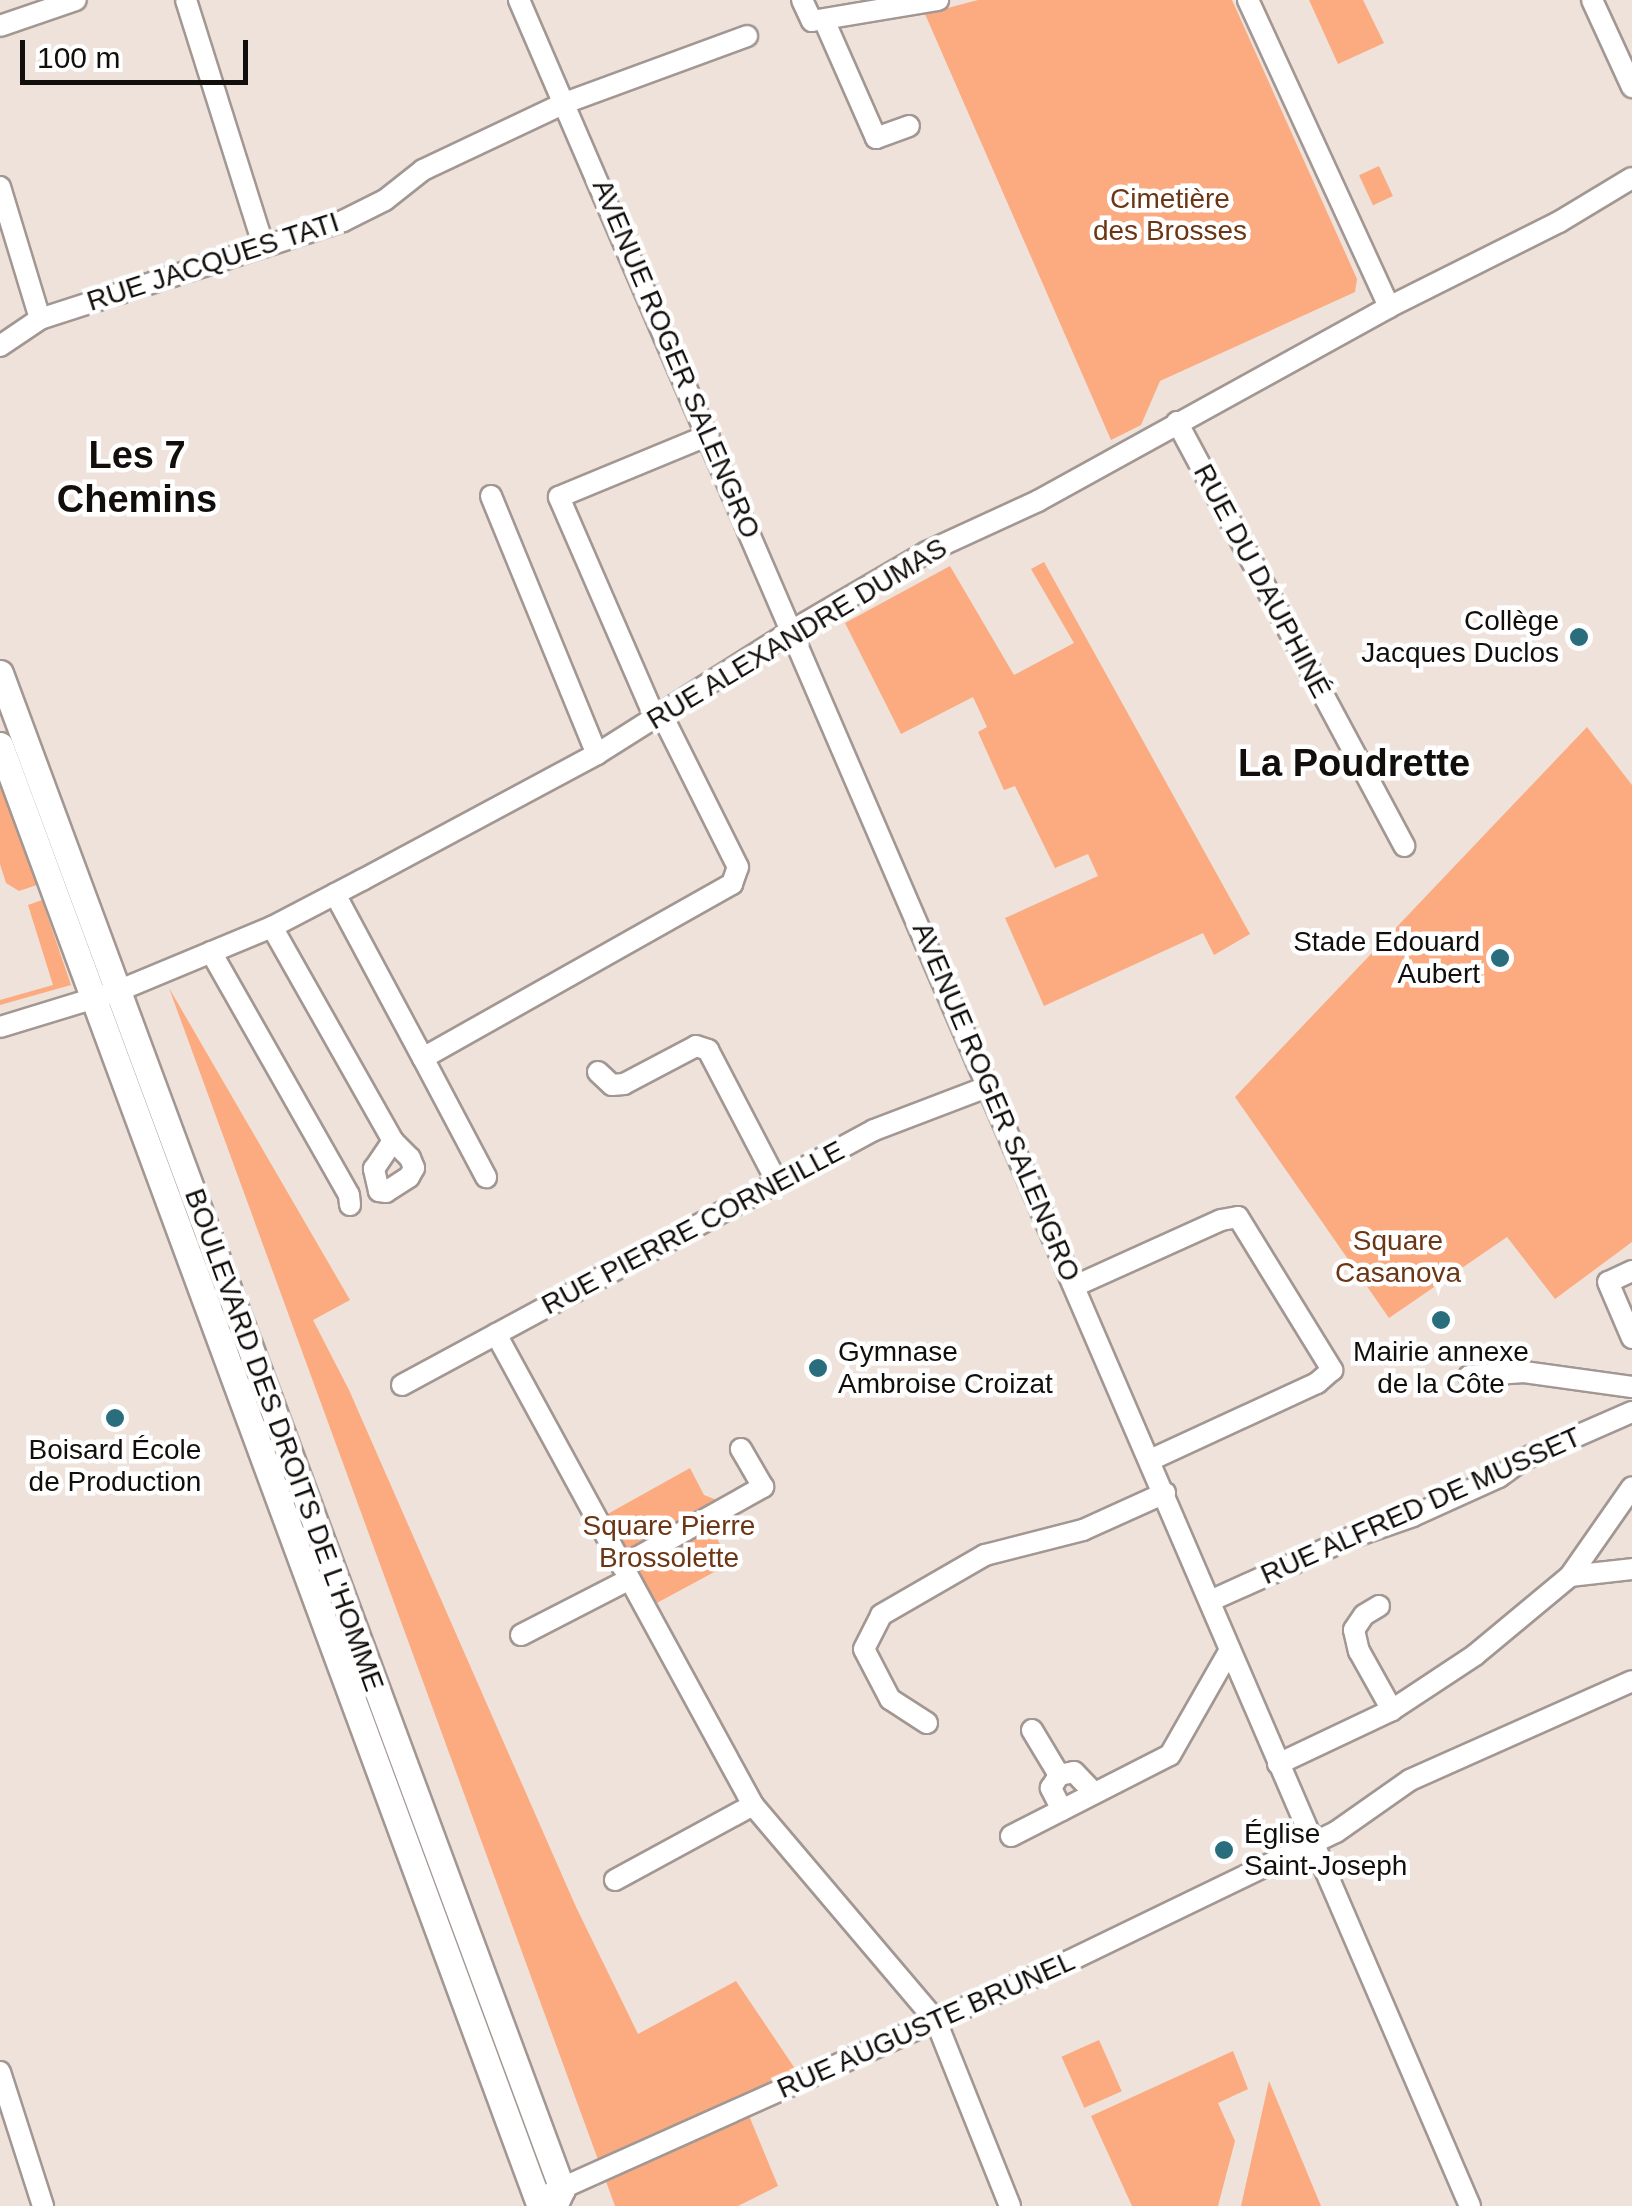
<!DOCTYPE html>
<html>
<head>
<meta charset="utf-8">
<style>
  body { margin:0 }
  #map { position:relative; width:1632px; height:2206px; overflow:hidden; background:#eee2db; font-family:Helvetica,sans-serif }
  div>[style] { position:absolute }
  .green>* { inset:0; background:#fbab7f; transform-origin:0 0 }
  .roads { filter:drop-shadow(2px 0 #a29792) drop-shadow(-2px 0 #a29792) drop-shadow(0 2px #a29792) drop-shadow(0 -2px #a29792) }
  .minor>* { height:20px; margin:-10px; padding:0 10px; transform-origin:10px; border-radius:10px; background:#fff }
  .major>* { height:25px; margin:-12.5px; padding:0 12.5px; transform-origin:12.5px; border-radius:12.5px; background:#fff }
  .dots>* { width:28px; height:28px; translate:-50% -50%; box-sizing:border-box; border:5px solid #fff; border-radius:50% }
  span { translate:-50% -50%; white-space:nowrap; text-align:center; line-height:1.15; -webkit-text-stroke:9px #fff; paint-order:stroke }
  .park-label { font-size:28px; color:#6c3615 }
  .street-label { font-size:28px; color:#120e0c }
  .poi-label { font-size:28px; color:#120e0c }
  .right { translate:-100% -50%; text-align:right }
  .left { translate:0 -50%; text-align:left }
  .district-label { font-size:38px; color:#120e0c; font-weight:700 }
  .scale { position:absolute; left:20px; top:40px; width:228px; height:45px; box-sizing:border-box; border:5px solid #120e0c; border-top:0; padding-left:12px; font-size:30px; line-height:35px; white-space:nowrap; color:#120e0c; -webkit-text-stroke:8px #fff; paint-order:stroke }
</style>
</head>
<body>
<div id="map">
  <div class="green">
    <i style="clip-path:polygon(978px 0,1232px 0,1357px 279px,1355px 292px,1160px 381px,1141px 425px,1111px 440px,925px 14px)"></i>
    <i style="clip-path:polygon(1309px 0,1363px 0,1384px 43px,1338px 64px)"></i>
    <i style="left:1379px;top:166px;width:33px;height:22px;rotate:65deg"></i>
    <i style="clip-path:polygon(1044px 562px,1250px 934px,1214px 955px,1203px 933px,1044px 1006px,1005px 918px,1098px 876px,1088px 854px,1055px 868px,1015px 786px,1004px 790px,978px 732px,987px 727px,973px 697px,901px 734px,845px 623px,950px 566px,1014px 675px,1074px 643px,1031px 569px)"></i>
    <i style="clip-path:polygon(1587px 727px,1632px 785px,1632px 1242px,1555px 1299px,1507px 1237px,1389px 1318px,1235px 1097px)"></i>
    <i style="clip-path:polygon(0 786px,37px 885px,19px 891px,6px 883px,0 864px)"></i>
    <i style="clip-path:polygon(42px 900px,71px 985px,0 1005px,0 1000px,53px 985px,28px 905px)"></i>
    <i style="clip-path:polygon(169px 988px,350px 1300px,313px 1320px,349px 1390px,576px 1907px,638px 2034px,736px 1981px,802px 2079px,745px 2106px,778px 2186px,738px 2206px,615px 2206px)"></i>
    <i style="clip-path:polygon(690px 1468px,704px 1495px,722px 1502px,702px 1513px,731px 1563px,653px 1605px,604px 1516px)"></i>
    <i style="left:1099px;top:2040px;width:56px;height:41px;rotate:66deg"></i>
    <i style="clip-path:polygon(1233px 2051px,1248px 2089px,1218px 2103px,1235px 2141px,1218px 2206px,1132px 2206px,1091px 2116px)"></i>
    <i style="clip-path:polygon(1269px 2081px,1321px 2206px,1241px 2206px)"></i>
  </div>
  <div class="roads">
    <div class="minor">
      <i style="left:186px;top:0;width:256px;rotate:72.5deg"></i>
      <i style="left:519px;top:0;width:2402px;rotate:66.68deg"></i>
      <i style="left:802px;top:0;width:23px;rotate:65deg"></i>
      <i style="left:812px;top:21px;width:128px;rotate:-9.5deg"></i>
      <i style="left:1248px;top:0;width:338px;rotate:65.3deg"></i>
      <i style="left:1592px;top:0;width:96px;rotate:65.3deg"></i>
      <i style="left:824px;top:20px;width:129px;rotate:66.2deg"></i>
      <i style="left:876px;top:138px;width:35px;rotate:-20deg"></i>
      <i style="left:0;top:26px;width:80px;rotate:-18.9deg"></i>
      <i style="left:0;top:187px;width:138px;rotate:73.1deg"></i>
      <i style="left:0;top:346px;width:48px;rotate:-34deg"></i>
      <i style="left:40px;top:319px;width:318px;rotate:-17.9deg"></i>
      <i style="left:343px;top:221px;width:47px;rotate:-26.6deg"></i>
      <i style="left:385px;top:200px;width:48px;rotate:-38.3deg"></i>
      <i style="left:423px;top:170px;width:157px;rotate:-25.3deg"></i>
      <i style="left:565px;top:103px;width:194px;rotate:-20.2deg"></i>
      <i style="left:1177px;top:422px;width:481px;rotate:61.8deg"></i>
      <i style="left:491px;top:496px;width:279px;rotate:67.7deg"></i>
      <i style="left:655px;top:718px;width:241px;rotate:-113.5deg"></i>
      <i style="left:559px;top:497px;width:162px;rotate:-22.5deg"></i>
      <i style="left:335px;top:894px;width:186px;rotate:61.8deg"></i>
      <i style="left:423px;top:1058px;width:355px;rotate:-29.4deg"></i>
      <i style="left:732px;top:884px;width:18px;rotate:-71deg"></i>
      <i style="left:738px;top:867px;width:170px;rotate:-116.6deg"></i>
      <i style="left:272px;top:927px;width:246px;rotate:60.5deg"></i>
      <i style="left:393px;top:1141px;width:24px;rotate:45deg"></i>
      <i style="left:410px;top:1158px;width:11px;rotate:68deg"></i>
      <i style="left:414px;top:1168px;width:10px;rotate:119deg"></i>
      <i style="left:409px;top:1177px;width:27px;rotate:147deg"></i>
      <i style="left:386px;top:1192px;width:7px;rotate:-172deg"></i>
      <i style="left:379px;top:1191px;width:23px;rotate:-103deg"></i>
      <i style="left:374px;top:1169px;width:34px;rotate:-56deg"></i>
      <i style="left:211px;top:952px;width:279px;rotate:60.4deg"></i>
      <i style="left:349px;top:1195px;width:10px;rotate:84deg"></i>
      <i style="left:0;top:1027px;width:123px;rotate:-17deg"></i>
      <i style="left:118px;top:991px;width:167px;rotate:-22.6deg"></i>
      <i style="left:272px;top:927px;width:102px;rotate:-27.6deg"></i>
      <i style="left:362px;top:880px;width:267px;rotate:-28.2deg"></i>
      <i style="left:597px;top:754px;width:232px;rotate:-32.3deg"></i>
      <i style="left:793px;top:630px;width:155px;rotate:-30.2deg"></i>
      <i style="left:927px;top:552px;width:122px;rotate:-24.7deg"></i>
      <i style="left:1038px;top:501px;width:401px;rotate:-28.9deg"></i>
      <i style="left:1389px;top:307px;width:190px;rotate:-26.6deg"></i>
      <i style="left:1559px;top:222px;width:85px;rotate:-31.1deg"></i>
      <i style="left:423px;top:1058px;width:135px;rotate:62.1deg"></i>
      <i style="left:598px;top:1072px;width:19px;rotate:43deg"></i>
      <i style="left:612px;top:1085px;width:12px;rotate:-5deg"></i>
      <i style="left:624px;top:1084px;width:81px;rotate:-27.8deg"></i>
      <i style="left:696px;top:1046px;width:13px;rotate:18deg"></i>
      <i style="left:708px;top:1050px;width:149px;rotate:62.4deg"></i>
      <i style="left:1632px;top:1271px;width:26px;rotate:155deg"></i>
      <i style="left:1608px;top:1282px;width:61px;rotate:66.8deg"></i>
      <i style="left:1075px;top:1286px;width:160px;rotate:-24.3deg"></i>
      <i style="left:1221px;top:1220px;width:17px;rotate:-10deg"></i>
      <i style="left:1238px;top:1217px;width:180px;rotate:58.4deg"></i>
      <i style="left:1332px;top:1370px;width:20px;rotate:139deg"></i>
      <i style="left:1317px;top:1383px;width:184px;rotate:155.2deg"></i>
      <i style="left:496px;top:1334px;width:537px;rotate:61.38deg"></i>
      <i style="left:753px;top:1805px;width:283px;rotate:49.7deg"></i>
      <i style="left:936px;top:2021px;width:199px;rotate:68.2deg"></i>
      <i style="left:1469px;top:1376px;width:55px;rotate:-4.2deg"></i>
      <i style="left:1524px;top:1372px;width:109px;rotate:7.9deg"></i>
      <i style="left:402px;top:1385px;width:536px;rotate:-28.38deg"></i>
      <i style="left:874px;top:1130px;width:123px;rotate:-20.9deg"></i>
      <i style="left:622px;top:1566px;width:162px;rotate:-29.3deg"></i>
      <i style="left:763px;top:1487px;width:44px;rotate:-120.1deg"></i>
      <i style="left:1570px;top:1576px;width:62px;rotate:-6.4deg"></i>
      <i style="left:1210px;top:1601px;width:154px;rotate:-24.2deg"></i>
      <i style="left:1350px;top:1538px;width:67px;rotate:-19.2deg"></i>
      <i style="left:1413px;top:1516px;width:94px;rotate:-24.4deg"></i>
      <i style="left:1499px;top:1477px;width:29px;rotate:-36deg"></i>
      <i style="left:1522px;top:1460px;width:120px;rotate:-23.6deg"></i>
      <i style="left:1379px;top:1606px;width:17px;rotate:149deg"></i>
      <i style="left:1364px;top:1615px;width:18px;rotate:124deg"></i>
      <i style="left:1354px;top:1630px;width:22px;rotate:77deg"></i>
      <i style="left:1359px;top:1651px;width:68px;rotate:60.8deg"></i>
      <i style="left:521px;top:1635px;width:120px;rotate:-27.2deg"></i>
      <i style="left:927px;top:1723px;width:44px;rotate:-147deg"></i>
      <i style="left:890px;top:1699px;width:56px;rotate:-117.5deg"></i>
      <i style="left:864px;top:1649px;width:38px;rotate:-63deg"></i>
      <i style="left:881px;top:1615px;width:120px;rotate:-30deg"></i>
      <i style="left:985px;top:1555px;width:101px;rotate:-14.3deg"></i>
      <i style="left:1083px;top:1530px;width:90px;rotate:-24.3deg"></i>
      <i style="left:1032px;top:1730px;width:52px;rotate:59deg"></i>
      <i style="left:1278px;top:1764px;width:126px;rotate:-25.3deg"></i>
      <i style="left:1392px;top:1710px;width:100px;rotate:-33.5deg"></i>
      <i style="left:1475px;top:1655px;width:124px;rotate:-39.7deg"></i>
      <i style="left:1570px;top:1576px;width:108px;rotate:-55.1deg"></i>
      <i style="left:1062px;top:1810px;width:25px;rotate:-117deg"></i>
      <i style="left:1051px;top:1788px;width:15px;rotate:-58deg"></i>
      <i style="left:1059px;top:1775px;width:15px;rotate:-11deg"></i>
      <i style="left:1074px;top:1772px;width:29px;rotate:46deg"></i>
      <i style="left:1011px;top:1836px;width:178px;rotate:-27deg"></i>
      <i style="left:1170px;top:1755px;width:121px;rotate:-60.3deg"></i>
      <i style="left:615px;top:1880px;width:157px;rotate:-28.5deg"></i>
      <i style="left:0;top:2072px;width:141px;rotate:72.2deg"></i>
      <i style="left:551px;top:2193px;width:568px;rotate:-24.13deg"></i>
      <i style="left:1069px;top:1961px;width:297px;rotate:-25.8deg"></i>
      <i style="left:1336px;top:1832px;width:90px;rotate:-35.1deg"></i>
      <i style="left:1410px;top:1780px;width:243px;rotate:-24deg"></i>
    </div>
    <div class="major">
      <i style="left:0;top:673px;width:1617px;rotate:69.66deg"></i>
      <i style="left:562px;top:2189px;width:19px;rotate:115deg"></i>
      <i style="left:0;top:745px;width:1558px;rotate:69.72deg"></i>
    </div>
  </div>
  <div class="dots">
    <i style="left:1579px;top:637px;background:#2a6e7e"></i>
    <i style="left:1500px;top:958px;background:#2a6e7e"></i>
    <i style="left:1441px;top:1320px;background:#2a6e7e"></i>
    <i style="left:818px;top:1368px;background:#2a6e7e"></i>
    <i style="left:115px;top:1418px;background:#2a6e7e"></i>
    <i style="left:1224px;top:1850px;background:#2a6e7e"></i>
  </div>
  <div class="park-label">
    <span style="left:1170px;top:215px">Cimetière<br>des Brosses</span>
    <span style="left:1398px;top:1257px">Square<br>Casanova</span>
    <span style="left:669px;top:1542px">Square Pierre<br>Brossolette</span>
  </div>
  <div class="street-label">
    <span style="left:213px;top:262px;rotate:-18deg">RUE JACQUES TATI</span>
    <span style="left:676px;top:359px;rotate:67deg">AVENUE ROGER SALENGRO</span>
    <span style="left:1262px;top:581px;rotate:62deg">RUE DU DAUPHINÉ</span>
    <span style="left:797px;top:634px;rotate:-31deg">RUE ALEXANDRE DUMAS</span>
    <span style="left:996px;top:1102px;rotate:67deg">AVENUE ROGER SALENGRO</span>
    <span style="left:693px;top:1228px;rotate:-28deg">RUE PIERRE CORNEILLE</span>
    <span style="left:284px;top:1440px;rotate:70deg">BOULEVARD DES DROITS DE L'HOMME</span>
    <span style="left:1421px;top:1506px;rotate:-24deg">RUE ALFRED DE MUSSET</span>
    <span style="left:926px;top:2025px;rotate:-24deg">RUE AUGUSTE BRUNEL</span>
  </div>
  <div class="poi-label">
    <span class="right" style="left:1559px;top:637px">Collège<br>Jacques Duclos</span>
    <span class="right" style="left:1480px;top:958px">Stade Edouard<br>Aubert</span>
    <span class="left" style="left:838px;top:1368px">Gymnase<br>Ambroise Croizat</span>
    <span style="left:1441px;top:1368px">Mairie annexe<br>de la Côte</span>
    <span style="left:115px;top:1466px">Boisard École<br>de Production</span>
    <span class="left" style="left:1244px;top:1850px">Église<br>Saint-Joseph</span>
  </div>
  <div class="district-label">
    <span style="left:137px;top:478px">Les 7<br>Chemins</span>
    <span style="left:1354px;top:764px">La Poudrette</span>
  </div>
  <div class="scale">100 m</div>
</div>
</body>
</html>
